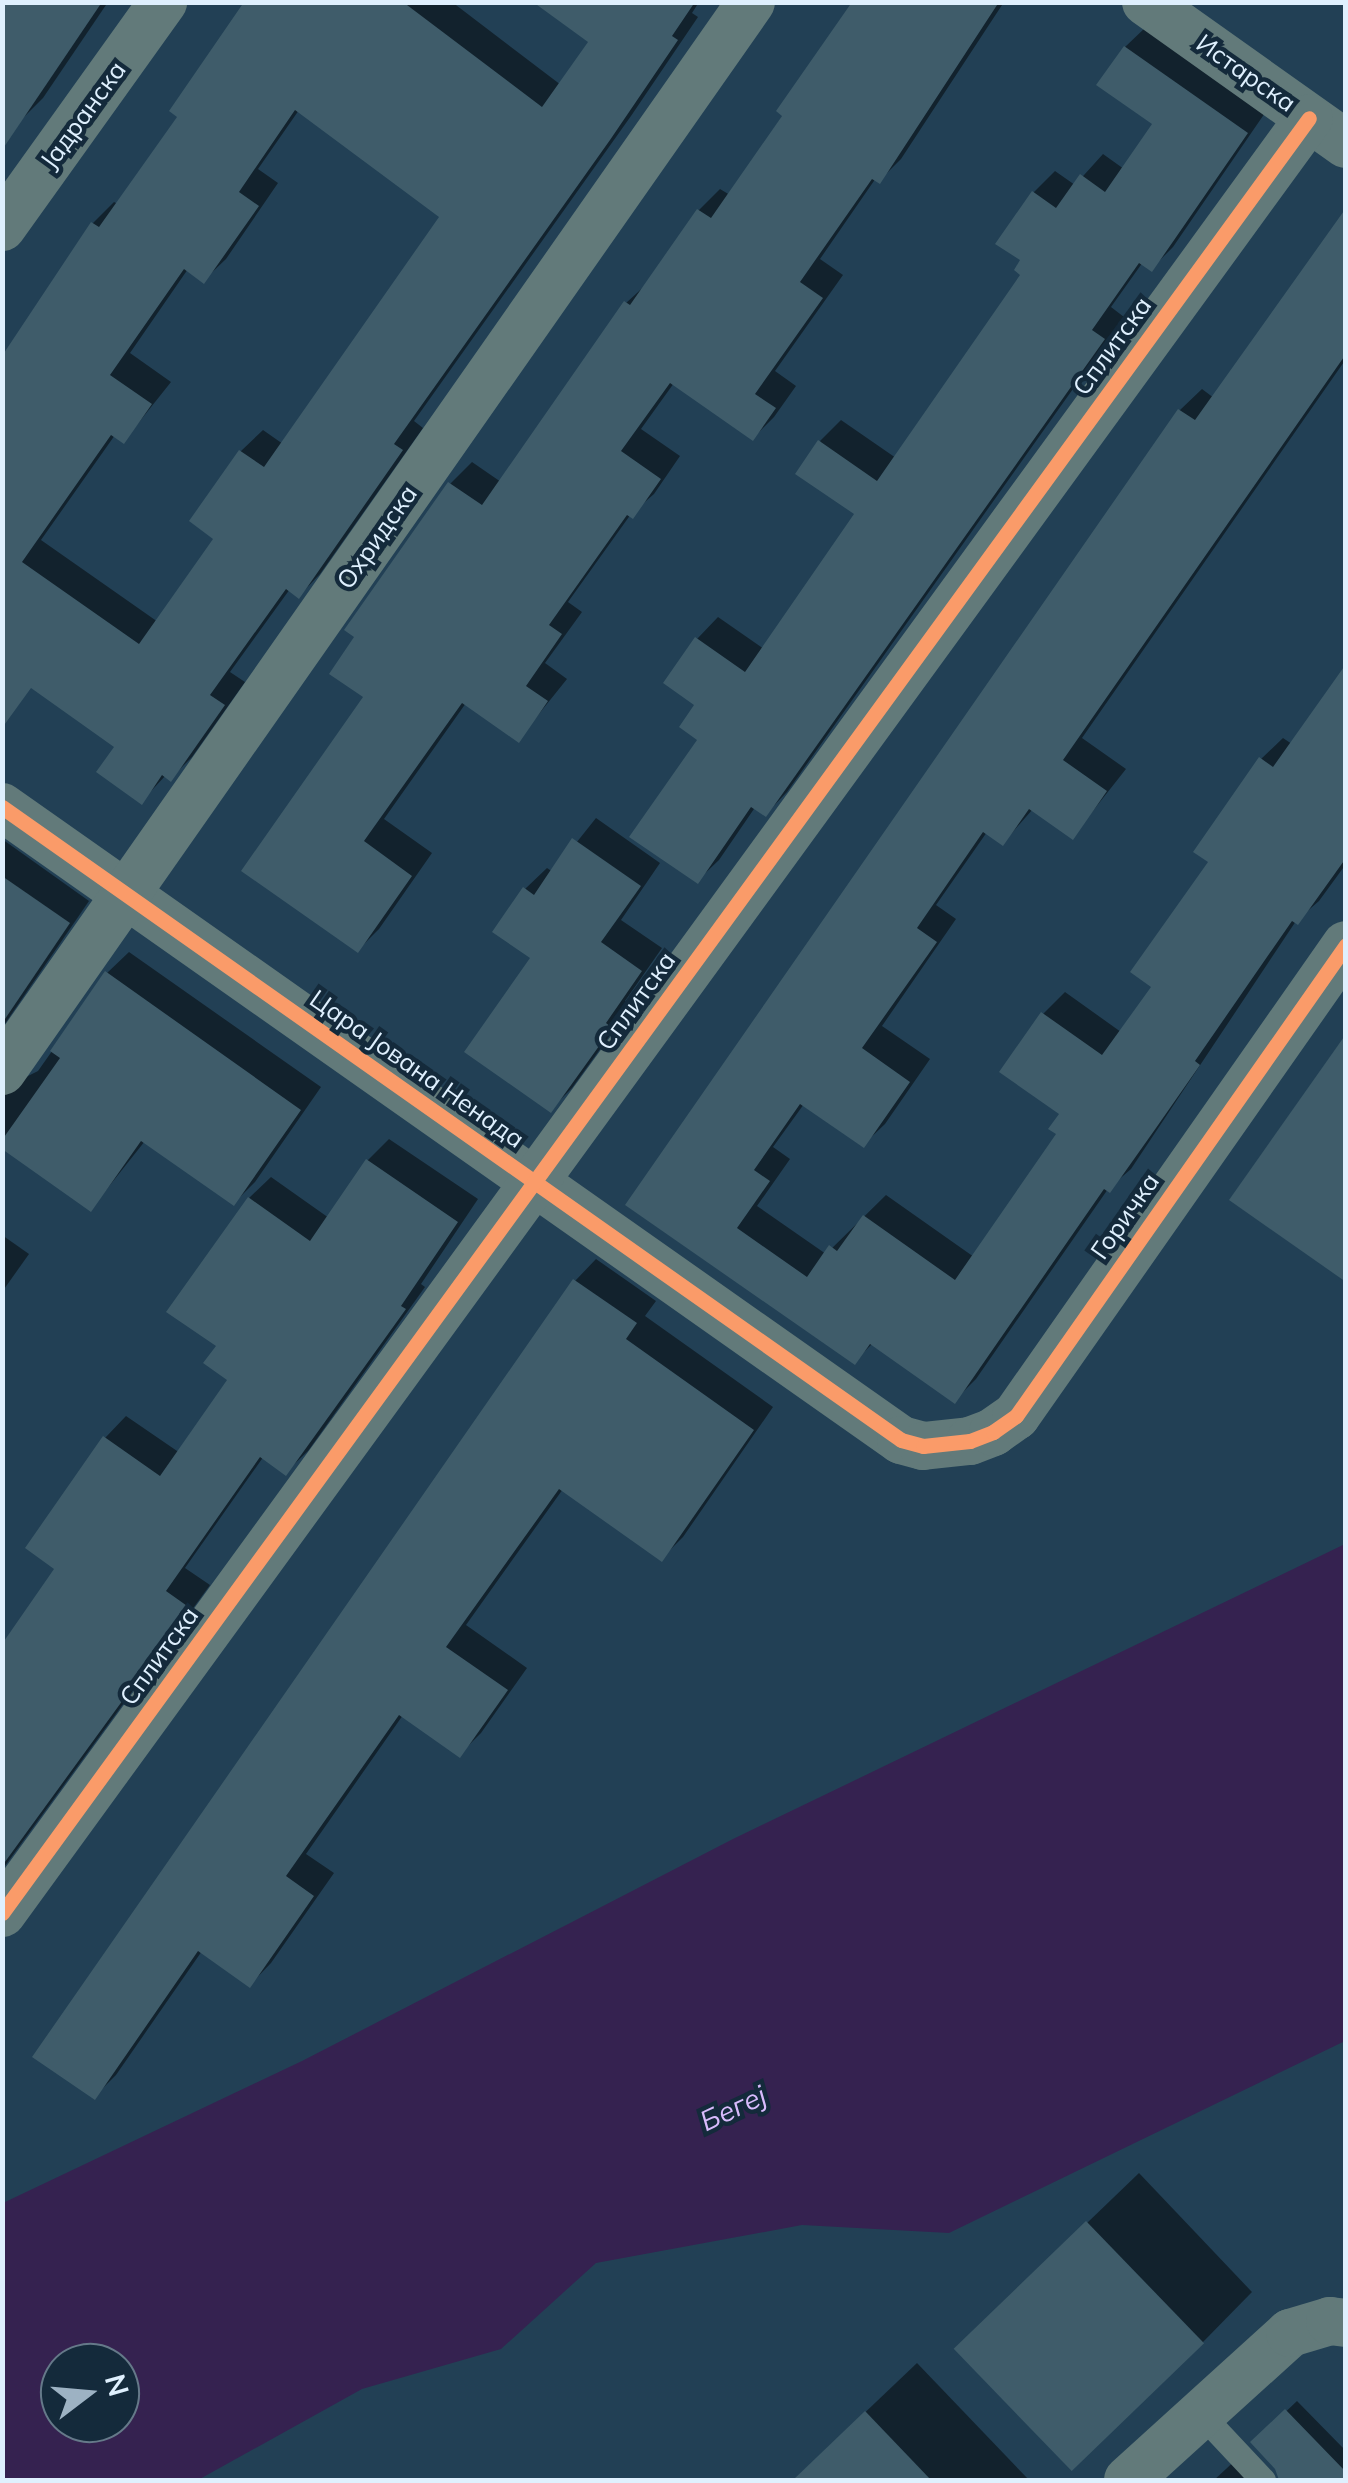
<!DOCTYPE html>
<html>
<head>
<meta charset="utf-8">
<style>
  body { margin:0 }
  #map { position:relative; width:1348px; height:2483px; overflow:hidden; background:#224055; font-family:Mulish,sans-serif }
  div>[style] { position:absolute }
  .water>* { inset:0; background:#352250 }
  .shadow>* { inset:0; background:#0007 }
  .building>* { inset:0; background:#3f5c6a; transform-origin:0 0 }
  .service>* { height:25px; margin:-12.5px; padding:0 12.5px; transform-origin:12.5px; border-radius:12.5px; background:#627a7a }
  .minor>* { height:48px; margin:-24px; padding:0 24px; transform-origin:24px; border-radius:24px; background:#627a7a }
  .cycleway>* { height:15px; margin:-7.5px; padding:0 7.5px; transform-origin:7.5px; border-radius:7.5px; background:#fa9b69 }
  span { translate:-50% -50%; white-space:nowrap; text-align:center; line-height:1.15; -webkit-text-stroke:9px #142a3b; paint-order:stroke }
  .street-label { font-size:25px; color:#dff0fe }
  .water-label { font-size:28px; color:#d8bbfc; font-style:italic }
  .frame { position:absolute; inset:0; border:5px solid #dff0fe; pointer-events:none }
  .north { position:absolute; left:40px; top:2343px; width:100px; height:100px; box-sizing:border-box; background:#142a3b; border:2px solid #657989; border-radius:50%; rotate:74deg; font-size:28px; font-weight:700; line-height:40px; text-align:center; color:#dff0fe }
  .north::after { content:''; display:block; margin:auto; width:35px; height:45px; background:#9db2c3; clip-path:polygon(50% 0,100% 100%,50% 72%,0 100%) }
</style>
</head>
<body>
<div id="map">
  <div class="water">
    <i style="clip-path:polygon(evenodd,1345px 1544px,1345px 2041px,949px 2233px,802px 2225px,596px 2263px,501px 2349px,362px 2389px,198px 2480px,3px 2480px,3px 2203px,302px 2061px,733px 1839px,1345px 1544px,60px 2363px,120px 2363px,120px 2423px,60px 2423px,60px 2363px)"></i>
  </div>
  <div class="shadow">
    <i style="clip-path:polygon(2px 2px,108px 2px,43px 98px,21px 120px)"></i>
    <i style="clip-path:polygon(evenodd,247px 2px,452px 2px,561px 85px,592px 41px,574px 2px,699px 2px,692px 13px,698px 17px,631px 116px,414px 421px,423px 428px,320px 574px,299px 596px,290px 589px,230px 672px,245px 682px,192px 757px,171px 778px,166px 775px,141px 802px,117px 746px,32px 686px,2px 360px,93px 223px,114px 202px,118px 204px,180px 116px,247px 2px,299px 110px,443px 216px,283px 444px,263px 430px,241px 451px,192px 521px,217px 538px,158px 622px,41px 540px,115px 435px,124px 441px,171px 382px,130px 353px,188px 269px,204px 280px,226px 259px,278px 183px,258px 169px,299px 110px)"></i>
    <i style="clip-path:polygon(858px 2px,1004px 2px,901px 159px,879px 181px,876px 178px,820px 259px,843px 275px,775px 371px,796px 386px,774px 417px,753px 438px,674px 383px,641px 429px,680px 456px,654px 494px,631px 514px,568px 602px,582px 612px,545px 663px,567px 679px,518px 740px,466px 703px,384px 819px,432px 853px,379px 929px,358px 950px,366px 697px,358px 637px,348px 630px,450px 484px,472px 462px,501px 482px,626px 303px,649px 282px,699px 210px,720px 189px,730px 195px)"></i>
    <i style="clip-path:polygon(1147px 26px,1267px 110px,1173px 247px,1152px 268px,1143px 262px,1111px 307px,1124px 317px,787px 792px,766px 814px,756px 806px,719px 860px,697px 881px,701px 739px,697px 639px,718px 617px,764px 649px,858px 514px,820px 441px,841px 420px,896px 458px,1024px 274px,1034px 192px,1055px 171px,1075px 185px,1103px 154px,1124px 169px,1156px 123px,1125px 47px)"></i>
    <i style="clip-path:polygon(1346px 216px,1346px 359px,1082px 738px,1126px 769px,1073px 836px,1033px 809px,1003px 843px,987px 832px,936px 905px,956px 919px,882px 1026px,930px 1059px,885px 1124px,863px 1145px,804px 1104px,773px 1147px,790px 1159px,757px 1206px,826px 1254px,886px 1195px,974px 1257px,1060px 1134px,1062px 1113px,1003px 1072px,1043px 1014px,1065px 992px,1121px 1032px,1155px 986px,1261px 759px,1283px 738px,1292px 744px,1346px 669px,1346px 864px,1319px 901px,1296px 921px,1131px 1169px,1108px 1189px,976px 1379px,955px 1400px,873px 1343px,854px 1362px,629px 1204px,1180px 410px,1202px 389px,1214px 398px)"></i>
    <i style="clip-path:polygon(596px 818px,660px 863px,621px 920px,662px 948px,625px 1001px,632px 1005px,572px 1088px,550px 1110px,525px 889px,547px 868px,553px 872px)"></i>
    <i style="clip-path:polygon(2px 839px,89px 901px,2px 1028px)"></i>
    <i style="clip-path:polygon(129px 952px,321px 1087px,255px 1182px,234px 1203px,145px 1141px,91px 1209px,2px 1145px,2px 1066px,24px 1078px,38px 1071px,107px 973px)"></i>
    <i style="clip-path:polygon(389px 1139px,478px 1199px,421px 1284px,425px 1287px,308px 1451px,286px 1472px,264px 1456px,185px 1568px,210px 1585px,2px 1870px,2px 1648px,58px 1568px,105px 1438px,126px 1416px,180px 1453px,231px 1380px,219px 1345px,249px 1198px,271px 1177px,329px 1218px,368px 1160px)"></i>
    <i style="clip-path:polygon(2px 1235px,29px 1254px,2px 1292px)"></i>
    <i style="clip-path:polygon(596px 1259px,656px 1301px,645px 1316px,773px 1407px,683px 1537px,662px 1558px,563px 1489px,466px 1625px,527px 1668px,481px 1733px,460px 1754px,403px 1715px,306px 1854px,334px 1873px,271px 1963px,250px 1985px,202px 1951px,116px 2075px,94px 2097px,575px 1281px)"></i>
    <i style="clip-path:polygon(1139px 2173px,1252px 2292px,1202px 2343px,1008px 2299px)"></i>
    <i style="clip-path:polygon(917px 2363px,1029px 2480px,794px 2480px)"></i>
    <i style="clip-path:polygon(1297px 2401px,1346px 2451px,1346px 2480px,1280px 2480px,1281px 2475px,1253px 2443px)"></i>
    <i style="clip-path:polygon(1239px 2457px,1263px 2480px,1214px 2480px)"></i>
  </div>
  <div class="building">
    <i style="clip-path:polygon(2px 2px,102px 2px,2px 150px)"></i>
    <i style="clip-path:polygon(evenodd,244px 2px,403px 2px,542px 107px,588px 42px,533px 2px,695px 2px,672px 36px,678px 40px,610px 140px,394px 444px,403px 450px,299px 599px,286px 589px,210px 695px,225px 705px,171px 782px,162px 775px,142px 805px,96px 772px,114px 747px,31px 688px,2px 728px,2px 356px,91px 222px,99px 227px,177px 117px,169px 111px,244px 2px,295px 110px,439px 217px,264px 467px,239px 450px,189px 521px,213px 539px,139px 644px,22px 562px,111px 435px,124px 444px,152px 404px,110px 375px,184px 269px,204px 284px,259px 206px,239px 192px,295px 110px)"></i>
    <i style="clip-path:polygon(852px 2px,999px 2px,880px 184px,872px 179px,800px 282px,823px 298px,755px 394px,776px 408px,753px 441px,670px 383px,621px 451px,661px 479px,633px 519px,627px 515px,549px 625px,562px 634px,526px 686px,548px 701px,519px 743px,462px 703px,364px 841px,412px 876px,358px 953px,241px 871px,363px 697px,329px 674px,354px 637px,344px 630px,448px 482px,482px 505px,624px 301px,630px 305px,697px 209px,711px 218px,782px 116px,776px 111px)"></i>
    <i style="clip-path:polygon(1124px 46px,1248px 133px,1152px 272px,1139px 263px,1092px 330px,1105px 339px,766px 817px,751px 807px,698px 884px,629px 837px,697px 740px,679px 727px,694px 705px,663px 683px,695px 637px,745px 672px,854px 514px,795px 474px,818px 440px,877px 481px,1020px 275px,1014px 270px,1020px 260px,995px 244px,1032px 191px,1056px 208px,1080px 174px,1105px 192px,1152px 124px,1096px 85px)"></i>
    <i style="clip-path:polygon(1346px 208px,1346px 354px,1063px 760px,1107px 791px,1073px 840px,1029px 809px,1003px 846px,983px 832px,917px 928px,937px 942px,862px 1048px,910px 1082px,864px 1148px,800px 1104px,754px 1170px,770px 1181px,737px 1228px,807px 1277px,829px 1245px,837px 1251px,863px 1215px,955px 1280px,1056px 1134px,1048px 1129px,1059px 1114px,999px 1072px,1041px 1012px,1102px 1055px,1151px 987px,1130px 972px,1208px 862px,1193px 852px,1259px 757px,1273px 767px,1346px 664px,1346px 858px,1298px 925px,1292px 921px,1195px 1061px,1200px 1065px,1156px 1128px,1110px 1193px,1104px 1189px,955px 1404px,870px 1344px,855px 1365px,625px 1205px,1178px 409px,1195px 420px)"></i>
    <i style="clip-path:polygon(572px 838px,641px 886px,601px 942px,642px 971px,606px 1023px,612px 1028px,551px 1113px,464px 1052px,530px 958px,492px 932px,523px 887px,534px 895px)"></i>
    <i style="clip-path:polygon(2px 876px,70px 923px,5px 1019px,2px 1018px)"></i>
    <i style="clip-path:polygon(105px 971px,301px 1110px,234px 1206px,141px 1141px,91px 1212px,2px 1149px,2px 1140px,60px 1058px,50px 1051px)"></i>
    <i style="clip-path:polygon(1346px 1034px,1346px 1282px,1229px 1200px)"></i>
    <i style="clip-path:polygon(366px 1159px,458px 1222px,401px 1306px,406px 1309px,286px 1476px,260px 1457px,166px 1591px,190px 1608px,2px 1866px,2px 1644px,54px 1569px,25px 1548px,103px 1436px,160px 1476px,227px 1380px,203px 1363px,216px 1346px,166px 1312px,248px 1197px,310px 1241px)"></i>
    <i style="clip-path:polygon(573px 1279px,637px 1323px,626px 1339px,754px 1430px,662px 1562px,559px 1489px,446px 1647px,508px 1690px,460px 1758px,399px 1715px,286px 1876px,314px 1896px,250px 1988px,198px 1951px,95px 2100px,32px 2057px)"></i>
    <i style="left:1086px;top:2221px;width:170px;height:184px;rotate:46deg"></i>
    <i style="clip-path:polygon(1285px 2409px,1346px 2472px,1346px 2480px,1279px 2480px,1275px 2469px,1250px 2442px)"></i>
    <i style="clip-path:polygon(865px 2411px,931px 2480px,793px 2480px)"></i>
  </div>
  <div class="service">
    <i style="left:1200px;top:2413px;width:92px;rotate:46.8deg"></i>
  </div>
  <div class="minor">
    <i style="left:1146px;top:2px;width:245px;rotate:35.4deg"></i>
    <i style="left:2px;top:227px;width:277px;rotate:-54.4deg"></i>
    <i style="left:2px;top:807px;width:1099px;rotate:35.15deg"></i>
    <i style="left:901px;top:1440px;width:23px;rotate:15deg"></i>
    <i style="left:923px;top:1446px;width:47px;rotate:-6.1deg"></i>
    <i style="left:970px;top:1441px;width:25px;rotate:-21deg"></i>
    <i style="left:993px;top:1432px;width:28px;rotate:-35deg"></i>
    <i style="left:1016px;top:1416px;width:575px;rotate:-54.98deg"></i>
    <i style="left:2px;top:1071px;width:1305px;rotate:-54.98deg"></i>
    <i style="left:2px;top:1913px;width:2220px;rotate:-53.94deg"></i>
    <i style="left:1128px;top:2480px;width:219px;rotate:-42.2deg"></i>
    <i style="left:1290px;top:2333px;width:42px;rotate:-16.7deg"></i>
    <i style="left:1330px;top:2321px;width:16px;rotate:7deg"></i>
  </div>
  <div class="cycleway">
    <i style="left:2px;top:807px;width:1099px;rotate:35.15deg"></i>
    <i style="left:901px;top:1440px;width:23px;rotate:15deg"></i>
    <i style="left:923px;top:1446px;width:47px;rotate:-6.1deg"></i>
    <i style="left:970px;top:1441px;width:25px;rotate:-21deg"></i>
    <i style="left:993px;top:1432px;width:28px;rotate:-35deg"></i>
    <i style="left:1016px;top:1416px;width:575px;rotate:-54.98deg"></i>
    <i style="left:2px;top:1913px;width:2220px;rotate:-53.94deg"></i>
  </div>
  <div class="street-label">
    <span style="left:1246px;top:73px;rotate:35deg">Истарска</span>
    <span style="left:83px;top:115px;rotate:-54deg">Јадранска</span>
    <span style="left:1112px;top:346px;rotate:-54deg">Сплитска</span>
    <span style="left:377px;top:537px;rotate:-55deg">Охридска</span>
    <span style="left:636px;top:1001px;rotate:-54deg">Сплитска</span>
    <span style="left:417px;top:1069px;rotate:35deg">Цара Јована Ненада</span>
    <span style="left:1125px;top:1216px;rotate:-55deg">Горичка</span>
    <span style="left:159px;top:1656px;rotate:-54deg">Сплитска</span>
  </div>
  <div class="water-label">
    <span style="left:733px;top:2108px;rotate:-25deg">Бегеј</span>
  </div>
  <div class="frame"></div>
  <div class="north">N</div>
</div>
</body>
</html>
